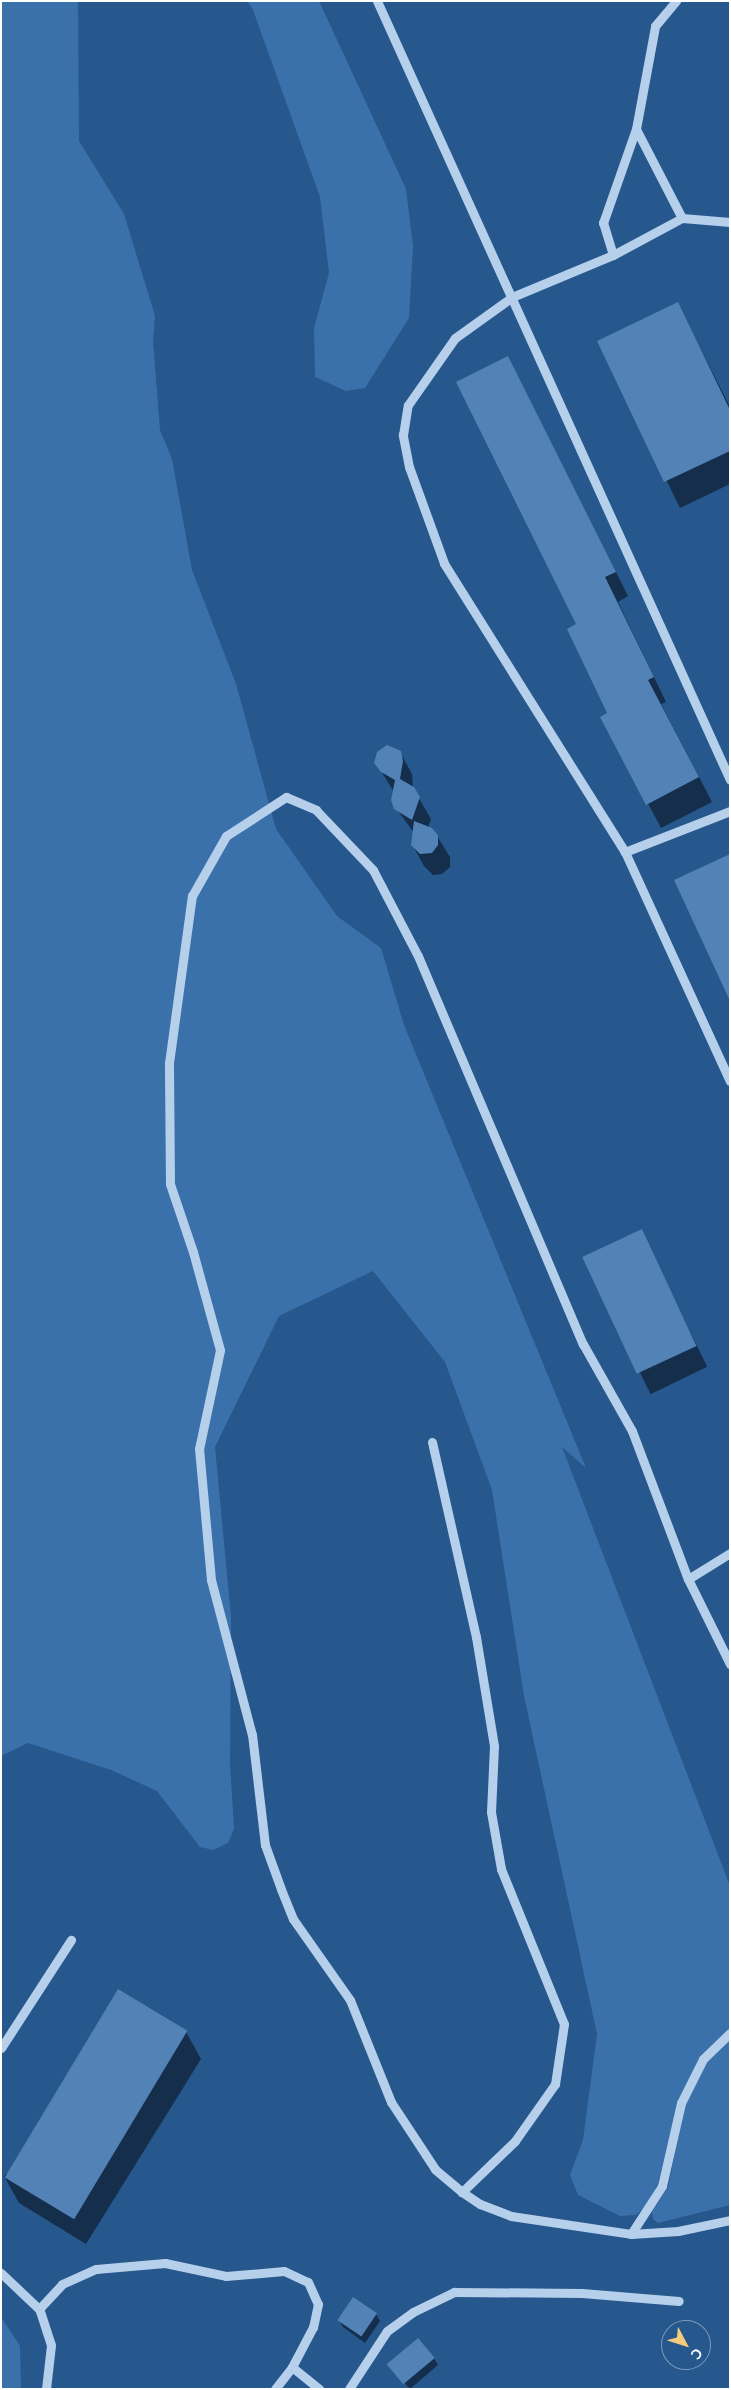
<!DOCTYPE html>
<html>
<head>
<meta charset="utf-8">
<style>
  body { margin:0 }
  #map { position:relative; width:731px; height:2390px; overflow:hidden; background:#26578d; font-family:Mulish,sans-serif }
  div>[style] { position:absolute }
  .green>* { inset:0; background:#3b71aa }
  .shadow>* { inset:0; background:#0007; transform-origin:0 0 }
  .building>* { inset:0; background:#5382b6; transform-origin:0 0 }
  .minor>* { height:9px; margin:-4.5px; padding:0 4.5px; transform-origin:4.5px; border-radius:4.5px; background:#b6d0eb }
  span { translate:-50% -50%; white-space:nowrap; text-align:center; line-height:1.15; -webkit-text-stroke:4px #26578d; paint-order:stroke }
  .frame { position:absolute; inset:0; border:2px solid #fff; pointer-events:none }
  .north { position:absolute; left:661px; top:2320px; width:50px; height:50px; box-sizing:border-box; background:#26578d; border:1px solid #7d9abb; border-radius:50%; rotate:130deg; font-size:14px; font-weight:700; line-height:20px; text-align:center; color:#fff }
  .north::after { content:''; display:block; margin:auto; width:18px; height:22px; background:#f3cc7b; clip-path:polygon(50% 0,100% 100%,50% 72%,0 100%) }
</style>
</head>
<body>
<div id="map">
  <div class="green">
    <i style="clip-path:polygon(1px 1px,78px 1px,79px 141px,124px 214px,155px 316px,153px 341px,160px 430px,172px 459px,192px 570px,236px 684px,276px 829px,337px 916px,381px 948px,404px 1025px,586px 1468px,562px 1447px,730px 1886px,730px 2029px,701px 2057px,678px 2102px,658px 2184px,646px 2206px,636px 2215px,620px 2216px,578px 2195px,570px 2175px,583px 2140px,597px 2034px,524px 1696px,492px 1490px,445px 1362px,373px 1271px,279px 1316px,215px 1447px,231px 1616px,230px 1764px,234px 1829px,228px 1843px,213px 1850px,200px 1847px,157px 1791px,111px 1770px,28px 1743px,1px 1756px)"></i>
    <i style="clip-path:polygon(247px 1px,319px 1px,406px 189px,413px 246px,409px 318px,365px 388px,346px 391px,315px 377px,314px 328px,329px 273px,320px 197px,253px 10px)"></i>
    <i style="clip-path:polygon(730px 2037px,730px 2205px,658px 2223px,653px 2219px,652px 2212px,668px 2187px,685px 2104px,706px 2061px)"></i>
    <i style="clip-path:polygon(1px 2317px,20px 2346px,21px 2389px,1px 2389px)"></i>
  </div>
  <div class="shadow">
    <i style="clip-path:polygon(678px 304px,730px 407px,730px 484px,680px 508px,599px 342px)"></i>
    <i style="clip-path:polygon(508px 357px,628px 596px,618px 602px,666px 702px,661px 704px,712px 802px,661px 828px,602px 717px,609px 713px,578px 625px)"></i>
    <i style="clip-path:polygon(400px 752px,412px 774px,413px 788px,431px 819px,428px 828px,437px 836px,450px 857px,450px 867px,442px 874px,433px 875px,424px 866px,412px 844px,414px 833px,396px 808px,394px 792px,376px 763px)"></i>
    <i style="left:641px;top:1231px;width:151px;height:63px;rotate:64deg"></i>
    <i style="clip-path:polygon(186px 2032px,201px 2059px,86px 2244px,19px 2203px,4px 2176px)"></i>
    <i style="clip-path:polygon(376px 2314px,380px 2321px,365px 2343px,343px 2327px,339px 2320px)"></i>
    <i style="clip-path:polygon(434px 2358px,438px 2365px,410px 2389px,389px 2365px)"></i>
  </div>
  <div class="building">
    <i style="clip-path:polygon(678px 302px,730px 410px,730px 451px,664px 482px,597px 341px)"></i>
    <i style="clip-path:polygon(508px 356px,616px 572px,605px 577px,654px 677px,648px 680px,699px 777px,646px 805px,600px 717px,607px 713px,567px 629px,576px 624px,456px 382px)"></i>
    <i style="clip-path:polygon(387px 745px,401px 751px,403px 761px,400px 779px,414px 787px,420px 797px,412px 820px,394px 809px,391px 800px,395px 780px,381px 772px,374px 763px,377px 752px)"></i>
    <i style="clip-path:polygon(414px 821px,432px 828px,438px 835px,438px 845px,432px 853px,420px 854px,411px 845px)"></i>
    <i style="clip-path:polygon(730px 854px,730px 1001px,674px 880px)"></i>
    <i style="left:642px;top:1229px;width:129px;height:66px;rotate:65deg"></i>
    <i style="left:118px;top:1989px;width:81px;height:220px;rotate:31deg"></i>
    <i style="left:353px;top:2297px;width:29px;height:28px;rotate:34deg"></i>
    <i style="left:418px;top:2338px;width:26px;height:41px;rotate:50deg"></i>
  </div>
  <div class="minor">
    <i style="left:377px;top:1px;width:855px;rotate:65.62deg"></i>
    <i style="left:636px;top:129px;width:100px;rotate:62.7deg"></i>
    <i style="left:613px;top:255px;width:34px;rotate:-107deg"></i>
    <i style="left:603px;top:223px;width:100px;rotate:-70.7deg"></i>
    <i style="left:636px;top:129px;width:105px;rotate:-79.5deg"></i>
    <i style="left:655px;top:26px;width:33px;rotate:-50deg"></i>
    <i style="left:730px;top:811px;width:113px;rotate:158.7deg"></i>
    <i style="left:625px;top:852px;width:252px;rotate:65.4deg"></i>
    <i style="left:625px;top:852px;width:341px;rotate:-122.1deg"></i>
    <i style="left:444px;top:563px;width:102px;rotate:-110deg"></i>
    <i style="left:409px;top:467px;width:33px;rotate:-101deg"></i>
    <i style="left:403px;top:435px;width:30px;rotate:-81deg"></i>
    <i style="left:408px;top:405px;width:82px;rotate:-55deg"></i>
    <i style="left:455px;top:338px;width:70px;rotate:-35.7deg"></i>
    <i style="left:512px;top:297px;width:109px;rotate:-22.6deg"></i>
    <i style="left:613px;top:255px;width:78px;rotate:-28.2deg"></i>
    <i style="left:682px;top:218px;width:48px;rotate:4.8deg"></i>
    <i style="left:432px;top:1442px;width:200px;rotate:77.3deg"></i>
    <i style="left:476px;top:1637px;width:110px;rotate:80.6deg"></i>
    <i style="left:494px;top:1746px;width:66px;rotate:92.6deg"></i>
    <i style="left:491px;top:1812px;width:58px;rotate:80deg"></i>
    <i style="left:501px;top:1869px;width:167px;rotate:67.9deg"></i>
    <i style="left:564px;top:2024px;width:61px;rotate:98.5deg"></i>
    <i style="left:555px;top:2084px;width:70px;rotate:125.1deg"></i>
    <i style="left:515px;top:2141px;width:74px;rotate:136.1deg"></i>
    <i style="left:462px;top:2192px;width:35px;rotate:-140deg"></i>
    <i style="left:435px;top:2169px;width:80px;rotate:-123.3deg"></i>
    <i style="left:391px;top:2102px;width:110px;rotate:-111.9deg"></i>
    <i style="left:350px;top:2000px;width:99px;rotate:-125.1deg"></i>
    <i style="left:293px;top:1919px;width:32px;rotate:-112deg"></i>
    <i style="left:281px;top:1889px;width:47px;rotate:-110deg"></i>
    <i style="left:265px;top:1845px;width:111px;rotate:-96.7deg"></i>
    <i style="left:252px;top:1735px;width:160px;rotate:-104.8deg"></i>
    <i style="left:211px;top:1580px;width:132px;rotate:-95.2deg"></i>
    <i style="left:199px;top:1449px;width:101px;rotate:-78deg"></i>
    <i style="left:220px;top:1350px;width:102px;rotate:-105.4deg"></i>
    <i style="left:193px;top:1252px;width:72px;rotate:-108.7deg"></i>
    <i style="left:170px;top:1184px;width:121px;rotate:-90.5deg"></i>
    <i style="left:169px;top:1063px;width:169px;rotate:-82.2deg"></i>
    <i style="left:192px;top:896px;width:69px;rotate:-60.5deg"></i>
    <i style="left:226px;top:836px;width:72px;rotate:-33deg"></i>
    <i style="left:286px;top:797px;width:33px;rotate:23deg"></i>
    <i style="left:316px;top:810px;width:83px;rotate:46.5deg"></i>
    <i style="left:373px;top:870px;width:97px;rotate:62.4deg"></i>
    <i style="left:418px;top:956px;width:422px;rotate:67deg"></i>
    <i style="left:583px;top:1344px;width:100px;rotate:60.6deg"></i>
    <i style="left:632px;top:1431px;width:158px;rotate:69.3deg"></i>
    <i style="left:730px;top:1553px;width:49px;rotate:148.2deg"></i>
    <i style="left:688px;top:1579px;width:95px;rotate:63.7deg"></i>
    <i style="left:1px;top:2048px;width:129px;rotate:-57.1deg"></i>
    <i style="left:462px;top:2192px;width:22px;rotate:34deg"></i>
    <i style="left:480px;top:2204px;width:33px;rotate:21deg"></i>
    <i style="left:511px;top:2216px;width:121px;rotate:8.5deg"></i>
    <i style="left:631px;top:2234px;width:47px;rotate:-3.7deg"></i>
    <i style="left:678px;top:2231px;width:53px;rotate:-11.9deg"></i>
    <i style="left:631px;top:2234px;width:57px;rotate:-57.1deg"></i>
    <i style="left:662px;top:2186px;width:85px;rotate:-77.1deg"></i>
    <i style="left:681px;top:2103px;width:49px;rotate:-63.4deg"></i>
    <i style="left:703px;top:2059px;width:37px;rotate:-44deg"></i>
    <i style="left:1px;top:2273px;width:52px;rotate:43.5deg"></i>
    <i style="left:46px;top:2389px;width:44px;rotate:-83.5deg"></i>
    <i style="left:51px;top:2345px;width:38px;rotate:-108deg"></i>
    <i style="left:39px;top:2309px;width:34px;rotate:-47deg"></i>
    <i style="left:62px;top:2284px;width:37px;rotate:-24deg"></i>
    <i style="left:96px;top:2269px;width:69px;rotate:-5deg"></i>
    <i style="left:165px;top:2263px;width:62px;rotate:12deg"></i>
    <i style="left:226px;top:2276px;width:58px;rotate:-4.9deg"></i>
    <i style="left:284px;top:2271px;width:26px;rotate:25deg"></i>
    <i style="left:308px;top:2282px;width:24px;rotate:66deg"></i>
    <i style="left:318px;top:2304px;width:24px;rotate:102deg"></i>
    <i style="left:313px;top:2327px;width:45px;rotate:117.7deg"></i>
    <i style="left:292px;top:2367px;width:35px;rotate:39deg"></i>
    <i style="left:275px;top:2389px;width:28px;rotate:-52deg"></i>
    <i style="left:349px;top:2389px;width:69px;rotate:-56.8deg"></i>
    <i style="left:387px;top:2331px;width:32px;rotate:-36deg"></i>
    <i style="left:413px;top:2312px;width:46px;rotate:-26deg"></i>
    <i style="left:454px;top:2292px;width:128px;rotate:0.4deg"></i>
    <i style="left:582px;top:2293px;width:97px;rotate:4.7deg"></i>
  </div>
  <div class="frame"></div>
  <div class="north">С</div>
</div>
</body>
</html>
